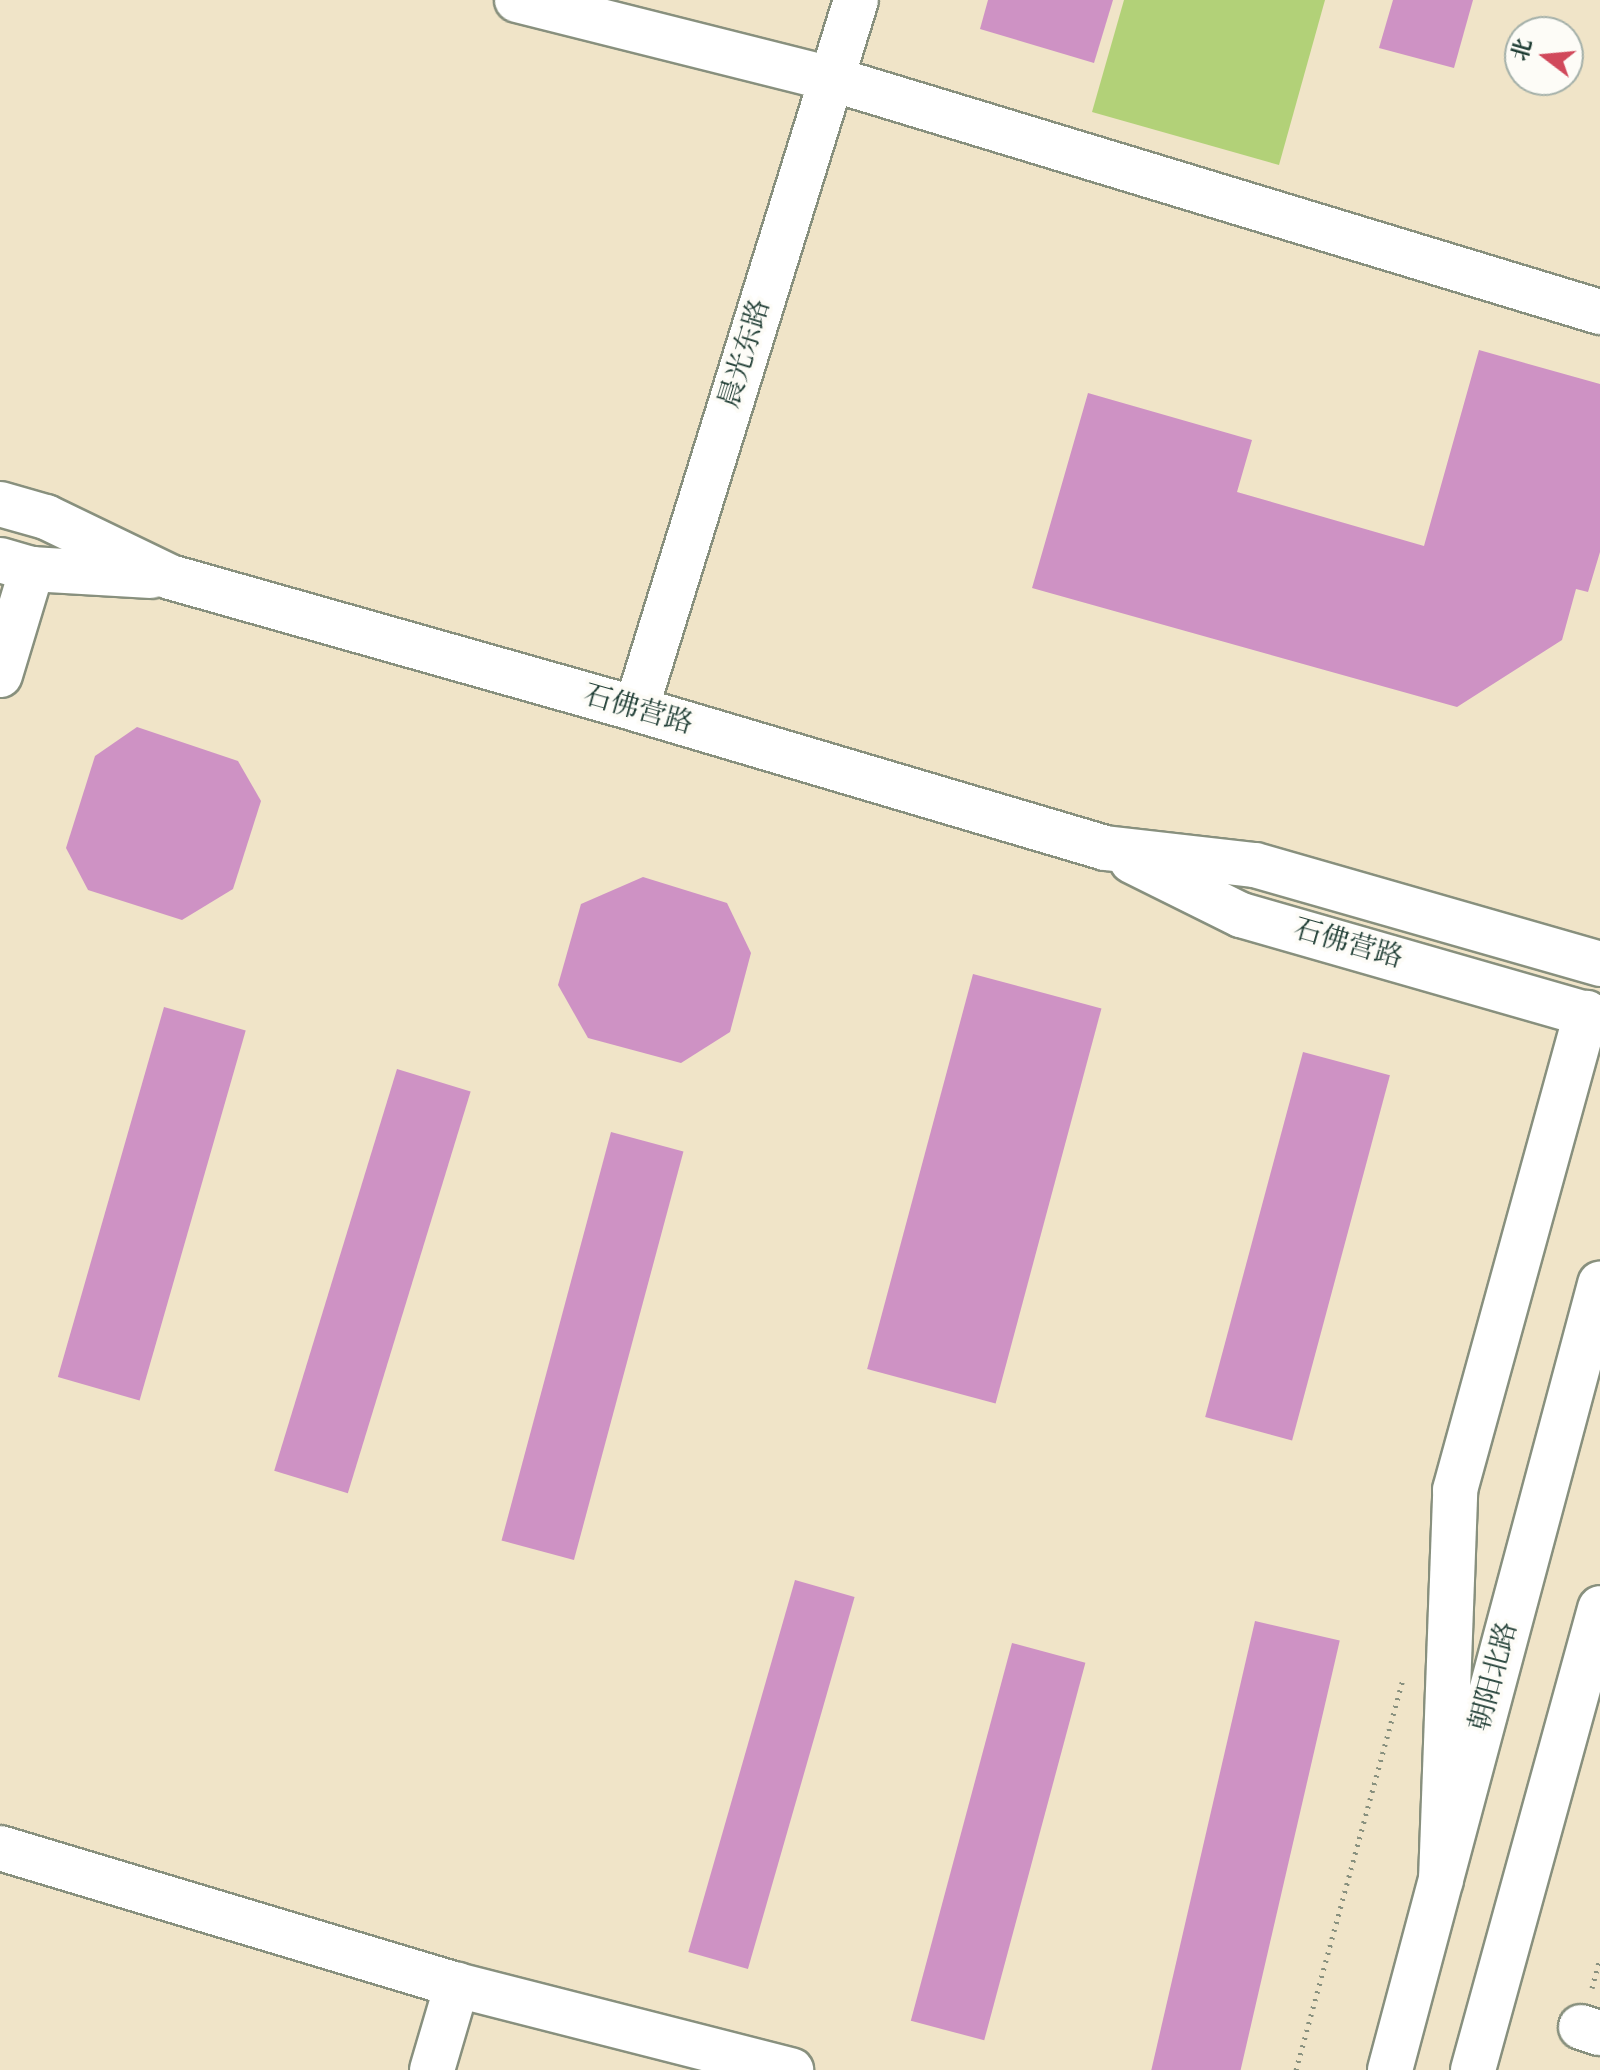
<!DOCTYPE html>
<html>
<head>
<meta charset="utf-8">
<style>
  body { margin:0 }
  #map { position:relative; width:1600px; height:2070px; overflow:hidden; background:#f0e4c8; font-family:"Old Standard TT","Noto Serif SC",serif }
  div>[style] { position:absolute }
  .green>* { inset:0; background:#b2d178 }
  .building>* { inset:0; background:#ce92c4; transform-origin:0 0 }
  .path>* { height:5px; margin-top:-2.5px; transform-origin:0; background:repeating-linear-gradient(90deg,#88907e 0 2px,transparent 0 8px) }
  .roads { filter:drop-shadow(2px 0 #88907e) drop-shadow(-2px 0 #88907e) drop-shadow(0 2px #88907e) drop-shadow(0 -2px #88907e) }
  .street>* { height:44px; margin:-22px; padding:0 22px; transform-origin:22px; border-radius:22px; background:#fff }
  .secondary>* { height:44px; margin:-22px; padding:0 22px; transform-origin:22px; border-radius:22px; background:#fff }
  .primary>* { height:44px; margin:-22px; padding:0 22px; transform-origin:22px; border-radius:22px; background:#fff }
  span { translate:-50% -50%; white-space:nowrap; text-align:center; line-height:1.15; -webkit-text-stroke:7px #fdfcf7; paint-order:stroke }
  .street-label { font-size:28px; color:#1f3d34 }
  .north { position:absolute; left:1504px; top:16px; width:80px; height:80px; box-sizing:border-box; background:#fdfcf7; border:2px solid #a4b0a9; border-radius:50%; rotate:286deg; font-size:22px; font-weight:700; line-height:32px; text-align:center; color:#1f3d34 }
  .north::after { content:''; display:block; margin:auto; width:28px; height:36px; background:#d1495b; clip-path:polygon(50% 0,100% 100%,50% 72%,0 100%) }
</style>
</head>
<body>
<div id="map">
  <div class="green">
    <i style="clip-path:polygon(1124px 0,1325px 0,1279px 165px,1092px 112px)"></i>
  </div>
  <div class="building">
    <i style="clip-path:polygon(988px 0,1113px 0,1094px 63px,980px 29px)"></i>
    <i style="clip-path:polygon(1393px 0,1473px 0,1454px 68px,1379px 48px)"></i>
    <i style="clip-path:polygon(1479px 350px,1600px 384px,1600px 552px,1588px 592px,1576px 589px,1562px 640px,1457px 707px,1032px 588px,1088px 393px,1252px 440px,1237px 492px,1424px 546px)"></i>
    <i style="clip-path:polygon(137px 727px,238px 761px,261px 801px,233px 889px,182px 920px,88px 890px,66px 848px,95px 756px)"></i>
    <i style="clip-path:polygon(643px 877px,727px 903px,751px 953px,730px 1032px,681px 1063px,588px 1038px,558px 985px,581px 904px)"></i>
    <i style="left:973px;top:974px;width:133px;height:409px;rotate:15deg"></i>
    <i style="left:164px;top:1007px;width:85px;height:385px;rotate:16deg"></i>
    <i style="left:1303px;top:1052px;width:90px;height:378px;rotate:15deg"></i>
    <i style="left:397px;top:1069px;width:77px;height:420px;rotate:17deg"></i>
    <i style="left:611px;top:1132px;width:75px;height:423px;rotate:15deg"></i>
    <i style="left:795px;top:1580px;width:62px;height:387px;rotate:16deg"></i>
    <i style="left:1255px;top:1621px;width:87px;height:464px;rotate:13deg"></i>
    <i style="left:1012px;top:1643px;width:76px;height:391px;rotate:15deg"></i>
  </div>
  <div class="path">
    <i style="left:1592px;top:1988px;width:31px;rotate:-75deg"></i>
    <i style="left:1296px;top:2070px;width:404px;rotate:-74.7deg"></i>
  </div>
  <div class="roads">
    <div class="street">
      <i style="left:517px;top:0;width:325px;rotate:14.1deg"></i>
      <i style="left:832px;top:79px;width:803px;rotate:16.88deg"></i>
      <i style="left:0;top:675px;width:111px;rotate:-73.2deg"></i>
      <i style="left:636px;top:709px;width:742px;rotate:-72.76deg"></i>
      <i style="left:0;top:1848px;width:477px;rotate:16.7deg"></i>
      <i style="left:457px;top:1985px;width:345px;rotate:14.3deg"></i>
      <i style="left:1581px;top:2027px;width:20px;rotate:18deg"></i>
      <i style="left:432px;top:2070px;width:89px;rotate:-73.6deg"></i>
    </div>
    <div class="secondary">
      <i style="left:0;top:504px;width:48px;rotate:15.8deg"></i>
      <i style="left:46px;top:517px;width:138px;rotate:25.8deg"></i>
      <i style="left:170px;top:577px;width:484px;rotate:15.8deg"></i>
      <i style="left:636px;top:709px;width:489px;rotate:16.5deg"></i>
      <i style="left:1105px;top:848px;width:151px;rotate:6.5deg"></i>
      <i style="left:1255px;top:865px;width:359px;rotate:16deg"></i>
      <i style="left:0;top:560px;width:33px;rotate:16deg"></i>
      <i style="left:32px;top:569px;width:119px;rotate:3.4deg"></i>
      <i style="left:1132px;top:861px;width:122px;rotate:26.4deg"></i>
      <i style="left:1241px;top:915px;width:373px;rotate:16deg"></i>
    </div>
    <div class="primary">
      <i style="left:1441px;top:1880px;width:390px;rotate:-87.9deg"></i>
      <i style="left:1455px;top:1490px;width:495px;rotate:-74.6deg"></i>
      <i style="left:1390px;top:2070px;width:814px;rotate:-75.04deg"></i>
      <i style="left:1473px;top:2070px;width:479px;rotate:-74.6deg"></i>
    </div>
  </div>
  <div class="street-label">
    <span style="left:746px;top:354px;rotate:-73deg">晨光东路</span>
    <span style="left:638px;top:711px;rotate:16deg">石佛营路</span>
    <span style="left:1348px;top:945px;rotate:16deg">石佛营路</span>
    <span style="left:1495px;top:1677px;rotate:-75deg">朝阳北路</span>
  </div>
  <div class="north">北</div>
</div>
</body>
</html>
